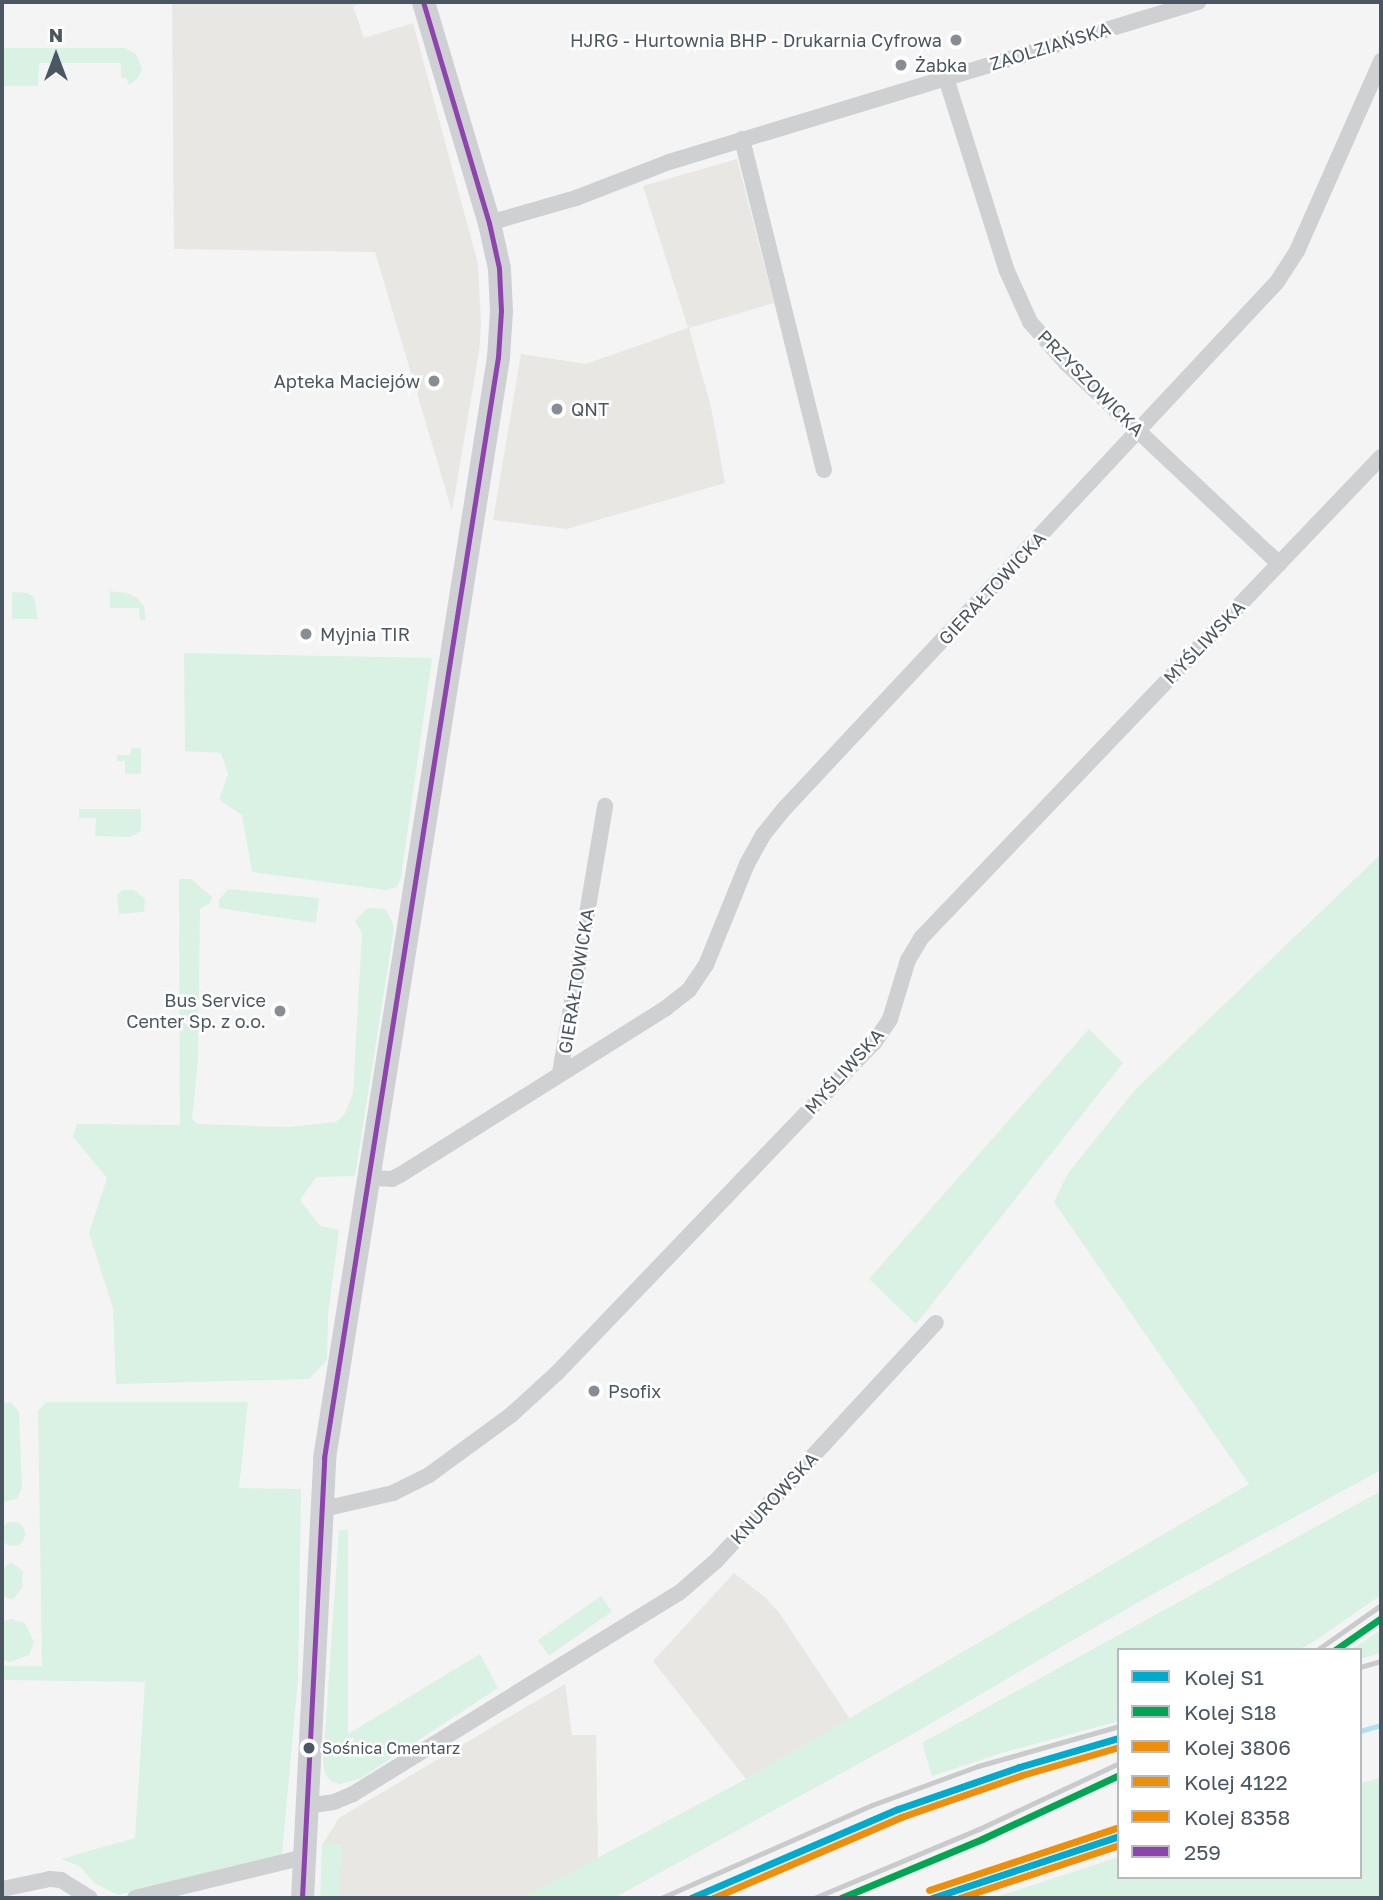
<!DOCTYPE html>
<html>
<head>
<meta charset="utf-8">
<style>
  body { margin:0 }
  #map { position:relative; width:1383px; height:1900px; overflow:hidden; background:#f4f4f4; font-family:"Golos Text",sans-serif }
  div>[style] { position:absolute }
  .commercial>* { inset:0; background:#e8e7e3 }
  .green>* { inset:0; background:#d9f2e3; transform-origin:0 0 }
  .round { border-radius:50% }
  .stream>* { height:5px; margin:-2.5px; padding:0 2.5px; transform-origin:2.5px; border-radius:2.5px; background:#aee2f0 }
  .street>* { height:16px; margin:-8px; padding:0 8px; transform-origin:8px; border-radius:8px; background:#ced0d2 }
  .secondary>* { height:23px; margin:-11.5px; padding:0 11.5px; transform-origin:11.5px; border-radius:11.5px; background:#ced0d4 }
  .rail>* { height:5px; margin:-2.5px; padding:0 2.5px; transform-origin:2.5px; border-radius:2.5px; background:#c9cacc }
  .bus-1>* { height:5px; margin:-2.5px; padding:0 2.5px; transform-origin:2.5px; border-radius:2.5px; background:#8e44ad }
  .rail-1>* { height:7px; margin:-3.5px; padding:0 3.5px; transform-origin:3.5px; border-radius:3.5px; background:#00a9ce }
  .rail-2>* { height:7px; margin:-3.5px; padding:0 3.5px; transform-origin:3.5px; border-radius:3.5px; background:#00a651 }
  .rail-3>* { height:7px; margin:-3.5px; padding:0 3.5px; transform-origin:3.5px; border-radius:3.5px; background:#ed8f0a }
  .rail-4>* { height:7px; margin:-3.5px; padding:0 3.5px; transform-origin:3.5px; border-radius:3.5px; background:#ed8f0a }
  .rail-5>* { height:7px; margin:-3.5px; padding:0 3.5px; transform-origin:3.5px; border-radius:3.5px; background:#ed8f0a }
  .dots>* { width:19px; height:19px; translate:-50% -50%; box-sizing:border-box; border:4px solid #fff; border-radius:50% }
  span { translate:-50% -50%; white-space:nowrap; text-align:center; line-height:1.15; -webkit-text-stroke:5px #fff; paint-order:stroke }
  .bus-label { font-size:16px; color:#4a5661 }
  .left { translate:0 -50%; text-align:left }
  .poi-label { font-size:18px; color:#4a5661 }
  .right { translate:-100% -50%; text-align:right }
  .street-label { font-size:18px; color:#4a5661 }
  .frame { position:absolute; inset:0; border:4px solid #4a5661; pointer-events:none }
  .legend { position:absolute; left:1117px; top:1648px; width:245px; height:231px; box-sizing:border-box; background:#fff; border:2px solid #b7bbc0; margin:0; padding:9px 12px; list-style:none; font-size:21px; color:#4a5661 }
  .legend li { display:flex; align-items:center; gap:14px; height:35px }
  .legend b { width:35px; border:2px solid #b7bbc0 }
  .north { position:absolute; left:21px; top:21px; width:70px; height:70px; -webkit-text-stroke:5px #fff; paint-order:stroke; rotate:0deg; font-size:19px; font-weight:700; line-height:28px; text-align:center; color:#4a5661 }
  .north::after { content:''; display:block; margin:auto; width:24px; height:32px; background:#4a5661; clip-path:polygon(50% 0,100% 100%,50% 72%,0 100%) }
</style>
</head>
<body>
<div id="map">
  <div class="commercial">
    <i style="clip-path:polygon(172px 2px,365px 2px,353px 6px,364px 38px,413px 23px,478px 264px,481px 324px,479px 352px,452px 511px,375px 252px,174px 249px)"></i>
    <i style="clip-path:polygon(737px 159px,774px 303px,689px 328px,711px 407px,725px 483px,567px 529px,493px 520px,521px 354px,586px 364px,688px 328px,643px 186px)"></i>
    <i style="clip-path:polygon(734px 1573px,766px 1598px,780px 1614px,850px 1719px,746px 1779px,653px 1661px)"></i>
    <i style="clip-path:polygon(565px 1684px,572px 1735px,596px 1735px,598px 1859px,522px 1898px,339px 1898px,341px 1844px,322px 1845px,339px 1818px)"></i>
  </div>
  <div class="green">
    <i style="clip-path:polygon(2px 48px,125px 48px,136px 54px,142px 69px,138px 78px,129px 85px,126px 78px,121px 78px,121px 63px,39px 63px,38px 86px,2px 86px)"></i>
    <i style="clip-path:polygon(110px 591px,127px 593px,137px 598px,144px 606px,146px 620px,140px 620px,139px 608px,110px 608px)"></i>
    <i style="clip-path:polygon(12px 592px,28px 593px,34px 597px,38px 619px,12px 619px)"></i>
    <i style="clip-path:polygon(184px 653px,432px 658px,401px 877px,397px 887px,385px 890px,252px 872px,242px 815px,219px 800px,228px 774px,221px 753px,185px 751px)"></i>
    <i style="clip-path:polygon(131px 748px,141px 748px,141px 774px,125px 774px,125px 761px,117px 761px,117px 755px,130px 755px)"></i>
    <i style="clip-path:polygon(79px 809px,141px 809px,141px 831px,130px 837px,95px 836px,96px 818px,79px 818px)"></i>
    <i style="clip-path:polygon(1381px 854px,1381px 1470px,1135px 1604px,911px 1735px,614px 1898px,522px 1898px,746px 1779px,1249px 1484px,1054px 1202px,1068px 1173px,1135px 1090px)"></i>
    <i style="clip-path:polygon(179px 879px,191px 879px,212px 897px,210px 903px,200px 909px,198px 1061px,192px 1118px,197px 1124px,288px 1127px,336px 1122px,345px 1114px,353px 1093px,362px 933px,355px 921px,366px 909px,373px 908px,385px 909px,391px 919px,394px 929px,355px 1176px,316px 1177px,300px 1200px,320px 1226px,339px 1230px,328px 1315px,327px 1360px,309px 1379px,116px 1384px,113px 1309px,89px 1233px,107px 1178px,73px 1137px,77px 1124px,180px 1125px)"></i>
    <i style="clip-path:polygon(228px 889px,319px 898px,316px 923px,219px 908px,219px 900px)"></i>
    <i style="clip-path:polygon(134px 890px,145px 899px,144px 912px,119px 914px,117px 895px,122px 890px)"></i>
    <i style="clip-path:polygon(1089px 1029px,1123px 1063px,916px 1324px,869px 1279px)"></i>
    <i style="clip-path:polygon(46px 1402px,248px 1402px,239px 1488px,301px 1489px,298px 1678px,282px 1854px,118px 1895px,96px 1884px,79px 1866px,61px 1859px,135px 1838px,145px 1682px,2px 1680px,2px 1666px,42px 1666px,38px 1411px)"></i>
    <i style="clip-path:polygon(2px 1403px,12px 1403px,19px 1412px,22px 1488px,17px 1499px,2px 1502px)"></i>
    <i style="clip-path:polygon(1381px 1491px,1381px 1595px,1319px 1638px,1299px 1650px,1119px 1650px,1119px 1721px,1005px 1752px,932px 1776px,922px 1743px)"></i>
    <i class="round" style="left:1px;top:1522px;width:24px;height:24px"></i>
    <i style="clip-path:polygon(339px 1530px,348px 1530px,348px 1734px,480px 1654px,498px 1688px,361px 1778px,340px 1784px,331px 1781px,325px 1773px,323px 1762px)"></i>
    <i style="clip-path:polygon(11px 1562px,23px 1571px,22px 1588px,12px 1600px,2px 1595px,2px 1570px)"></i>
    <i style="left:601px;top:1596px;width:19px;height:77px;rotate:55deg"></i>
    <i style="clip-path:polygon(11px 1619px,25px 1623px,34px 1642px,29px 1655px,10px 1662px,2px 1659px,2px 1622px)"></i>
    <i style="clip-path:polygon(1381px 1630px,1381px 1653px,1360px 1659px,1360px 1650px,1350px 1650px)"></i>
    <i style="clip-path:polygon(1381px 1778px,1381px 1898px,993px 1898px,1119px 1857px,1119px 1877px,1360px 1877px,1360px 1783px)"></i>
    <i style="left:341px;top:1844px;width:54px;height:19px;rotate:92deg"></i>
  </div>
  <div class="stream">
    <i style="left:1360px;top:1731px;width:22px;rotate:-16deg"></i>
  </div>
  <div class="street">
    <i style="left:946px;top:78px;width:202px;rotate:72.5deg"></i>
    <i style="left:1007px;top:271px;width:56px;rotate:65.7deg"></i>
    <i style="left:1030px;top:322px;width:55px;rotate:48.7deg"></i>
    <i style="left:1066px;top:363px;width:293px;rotate:43.3deg"></i>
    <i style="left:742px;top:139px;width:341px;rotate:76.1deg"></i>
    <i style="left:489px;top:223px;width:91px;rotate:-16deg"></i>
    <i style="left:576px;top:198px;width:100px;rotate:-21.2deg"></i>
    <i style="left:669px;top:162px;width:553px;rotate:-16.83deg"></i>
    <i style="left:560px;top:1073px;width:271px;rotate:-80.4deg"></i>
    <i style="left:367px;top:1178px;width:25px;rotate:2deg"></i>
    <i style="left:392px;top:1179px;width:9px;rotate:-27deg"></i>
    <i style="left:400px;top:1175px;width:314px;rotate:-32.1deg"></i>
    <i style="left:666px;top:1008px;width:29px;rotate:-38deg"></i>
    <i style="left:689px;top:990px;width:30px;rotate:-56deg"></i>
    <i style="left:706px;top:965px;width:109px;rotate:-67.9deg"></i>
    <i style="left:747px;top:864px;width:33px;rotate:-61deg"></i>
    <i style="left:763px;top:835px;width:35px;rotate:-51deg"></i>
    <i style="left:785px;top:808px;width:720px;rotate:-46.91deg"></i>
    <i style="left:1277px;top:282px;width:37px;rotate:-57deg"></i>
    <i style="left:1297px;top:251px;width:208px;rotate:-66.1deg"></i>
    <i style="left:319px;top:1510px;width:76px;rotate:-12.9deg"></i>
    <i style="left:393px;top:1493px;width:40px;rotate:-26.6deg"></i>
    <i style="left:429px;top:1475px;width:102px;rotate:-36.2deg"></i>
    <i style="left:511px;top:1415px;width:62px;rotate:-42.4deg"></i>
    <i style="left:557px;top:1373px;width:458px;rotate:-46.2deg"></i>
    <i style="left:874px;top:1043px;width:29px;rotate:-56deg"></i>
    <i style="left:890px;top:1019px;width:62px;rotate:-73deg"></i>
    <i style="left:908px;top:960px;width:27px;rotate:-59deg"></i>
    <i style="left:922px;top:937px;width:664px;rotate:-46.28deg"></i>
    <i style="left:306px;top:1806px;width:28px;rotate:-8deg"></i>
    <i style="left:334px;top:1802px;width:21px;rotate:-23deg"></i>
    <i style="left:353px;top:1794px;width:383px;rotate:-31.7deg"></i>
    <i style="left:679px;top:1593px;width:49px;rotate:-40.9deg"></i>
    <i style="left:716px;top:1561px;width:324px;rotate:-47.3deg"></i>
    <i style="left:2px;top:1889px;width:49px;rotate:-11.8deg"></i>
    <i style="left:50px;top:1879px;width:11px;rotate:5deg"></i>
    <i style="left:61px;top:1880px;width:34px;rotate:32deg"></i>
    <i style="left:135px;top:1898px;width:174px;rotate:-13.6deg"></i>
  </div>
  <div class="secondary">
    <i style="left:302px;top:1898px;width:441px;rotate:-87.1deg"></i>
    <i style="left:324px;top:1458px;width:1115px;rotate:-81.02deg"></i>
    <i style="left:498px;top:357px;width:46px;rotate:-86.3deg"></i>
    <i style="left:501px;top:311px;width:43px;rotate:-92.7deg"></i>
    <i style="left:499px;top:268px;width:46px;rotate:-102.5deg"></i>
    <i style="left:489px;top:223px;width:231px;rotate:-106.6deg"></i>
  </div>
  <div class="rail">
    <i style="left:1317px;top:1650px;width:78px;rotate:-35.1deg"></i>
    <i style="left:1360px;top:1667px;width:22px;rotate:-16deg"></i>
    <i style="left:661px;top:1898px;width:231px;rotate:-23.8deg"></i>
    <i style="left:872px;top:1805px;width:113px;rotate:-20.2deg"></i>
    <i style="left:978px;top:1766px;width:147px;rotate:-15.8deg"></i>
    <i style="left:814px;top:1898px;width:179px;rotate:-22.7deg"></i>
    <i style="left:979px;top:1829px;width:155px;rotate:-25.2deg"></i>
  </div>
  <div class="bus-1">
    <i style="left:302px;top:1898px;width:441px;rotate:-87.1deg"></i>
    <i style="left:324px;top:1458px;width:1115px;rotate:-81.02deg"></i>
    <i style="left:498px;top:357px;width:46px;rotate:-86.3deg"></i>
    <i style="left:501px;top:311px;width:43px;rotate:-92.7deg"></i>
    <i style="left:499px;top:268px;width:46px;rotate:-102.5deg"></i>
    <i style="left:489px;top:223px;width:231px;rotate:-106.6deg"></i>
  </div>
  <div class="rail-1">
    <i style="left:691px;top:1898px;width:225px;rotate:-23.3deg"></i>
    <i style="left:898px;top:1809px;width:128px;rotate:-19.1deg"></i>
    <i style="left:1019px;top:1767px;width:104px;rotate:-16.2deg"></i>
    <i style="left:932px;top:1898px;width:197px;rotate:-18.3deg"></i>
  </div>
  <div class="rail-2">
    <i style="left:1335px;top:1650px;width:56px;rotate:-34.8deg"></i>
    <i style="left:841px;top:1898px;width:153px;rotate:-22.7deg"></i>
    <i style="left:982px;top:1839px;width:151px;rotate:-25deg"></i>
  </div>
  <div class="rail-3">
    <i style="left:713px;top:1898px;width:205px;rotate:-23.3deg"></i>
    <i style="left:901px;top:1817px;width:128px;rotate:-19.1deg"></i>
    <i style="left:1022px;top:1775px;width:101px;rotate:-16.1deg"></i>
  </div>
  <div class="rail-4">
    <i style="left:959px;top:1898px;width:169px;rotate:-18.3deg"></i>
  </div>
  <div class="rail-5">
    <i style="left:929px;top:1890px;width:197px;rotate:-18.3deg"></i>
  </div>
  <div class="dots">
    <i style="left:956px;top:40px;background:#868d94"></i>
    <i style="left:901px;top:65px;background:#868d94"></i>
    <i style="left:434px;top:381px;background:#868d94"></i>
    <i style="left:557px;top:409px;background:#868d94"></i>
    <i style="left:306px;top:634px;background:#868d94"></i>
    <i style="left:280px;top:1011px;background:#868d94"></i>
    <i style="left:594px;top:1391px;background:#868d94"></i>
    <i style="left:309px;top:1748px;background:#4a5661"></i>
  </div>
  <div class="bus-label">
    <span class="left" style="left:322px;top:1748px">Sośnica Cmentarz</span>
  </div>
  <div class="poi-label">
    <span class="right" style="left:942px;top:40px">HJRG - Hurtownia BHP - Drukarnia Cyfrowa</span>
    <span class="left" style="left:915px;top:65px">Żabka</span>
    <span class="right" style="left:420px;top:381px">Apteka Maciejów</span>
    <span class="left" style="left:571px;top:409px">QNT</span>
    <span class="left" style="left:320px;top:634px">Myjnia TIR</span>
    <span class="right" style="left:266px;top:1011px">Bus Service<br>Center Sp. z o.o.</span>
    <span class="left" style="left:608px;top:1391px">Psofix</span>
  </div>
  <div class="street-label">
    <span style="left:1050px;top:46px;rotate:-17deg">ZAOLZIAŃSKA</span>
    <span style="left:1091px;top:383px;rotate:45deg">PRZYSZOWICKA</span>
    <span style="left:992px;top:588px;rotate:-47deg">GIERAŁTOWICKA</span>
    <span style="left:1204px;top:642px;rotate:-46deg">MYŚLIWSKA</span>
    <span style="left:576px;top:981px;rotate:-81deg">GIERAŁTOWICKA</span>
    <span style="left:844px;top:1071px;rotate:-48deg">MYŚLIWSKA</span>
    <span style="left:774px;top:1498px;rotate:-47deg">KNUROWSKA</span>
  </div>
  <div class="frame"></div>
  <ul class="legend">
  <li><b style="height:9px;background:#00a9ce"></b>Kolej S1</li>
  <li><b style="height:9px;background:#00a651"></b>Kolej S18</li>
  <li><b style="height:9px;background:#ed8f0a"></b>Kolej 3806</li>
  <li><b style="height:9px;background:#ed8f0a"></b>Kolej 4122</li>
  <li><b style="height:9px;background:#ed8f0a"></b>Kolej 8358</li>
  <li><b style="height:9px;background:#8e44ad"></b>259</li>
  </ul>
  <div class="north">N</div>
</div>
</body>
</html>
